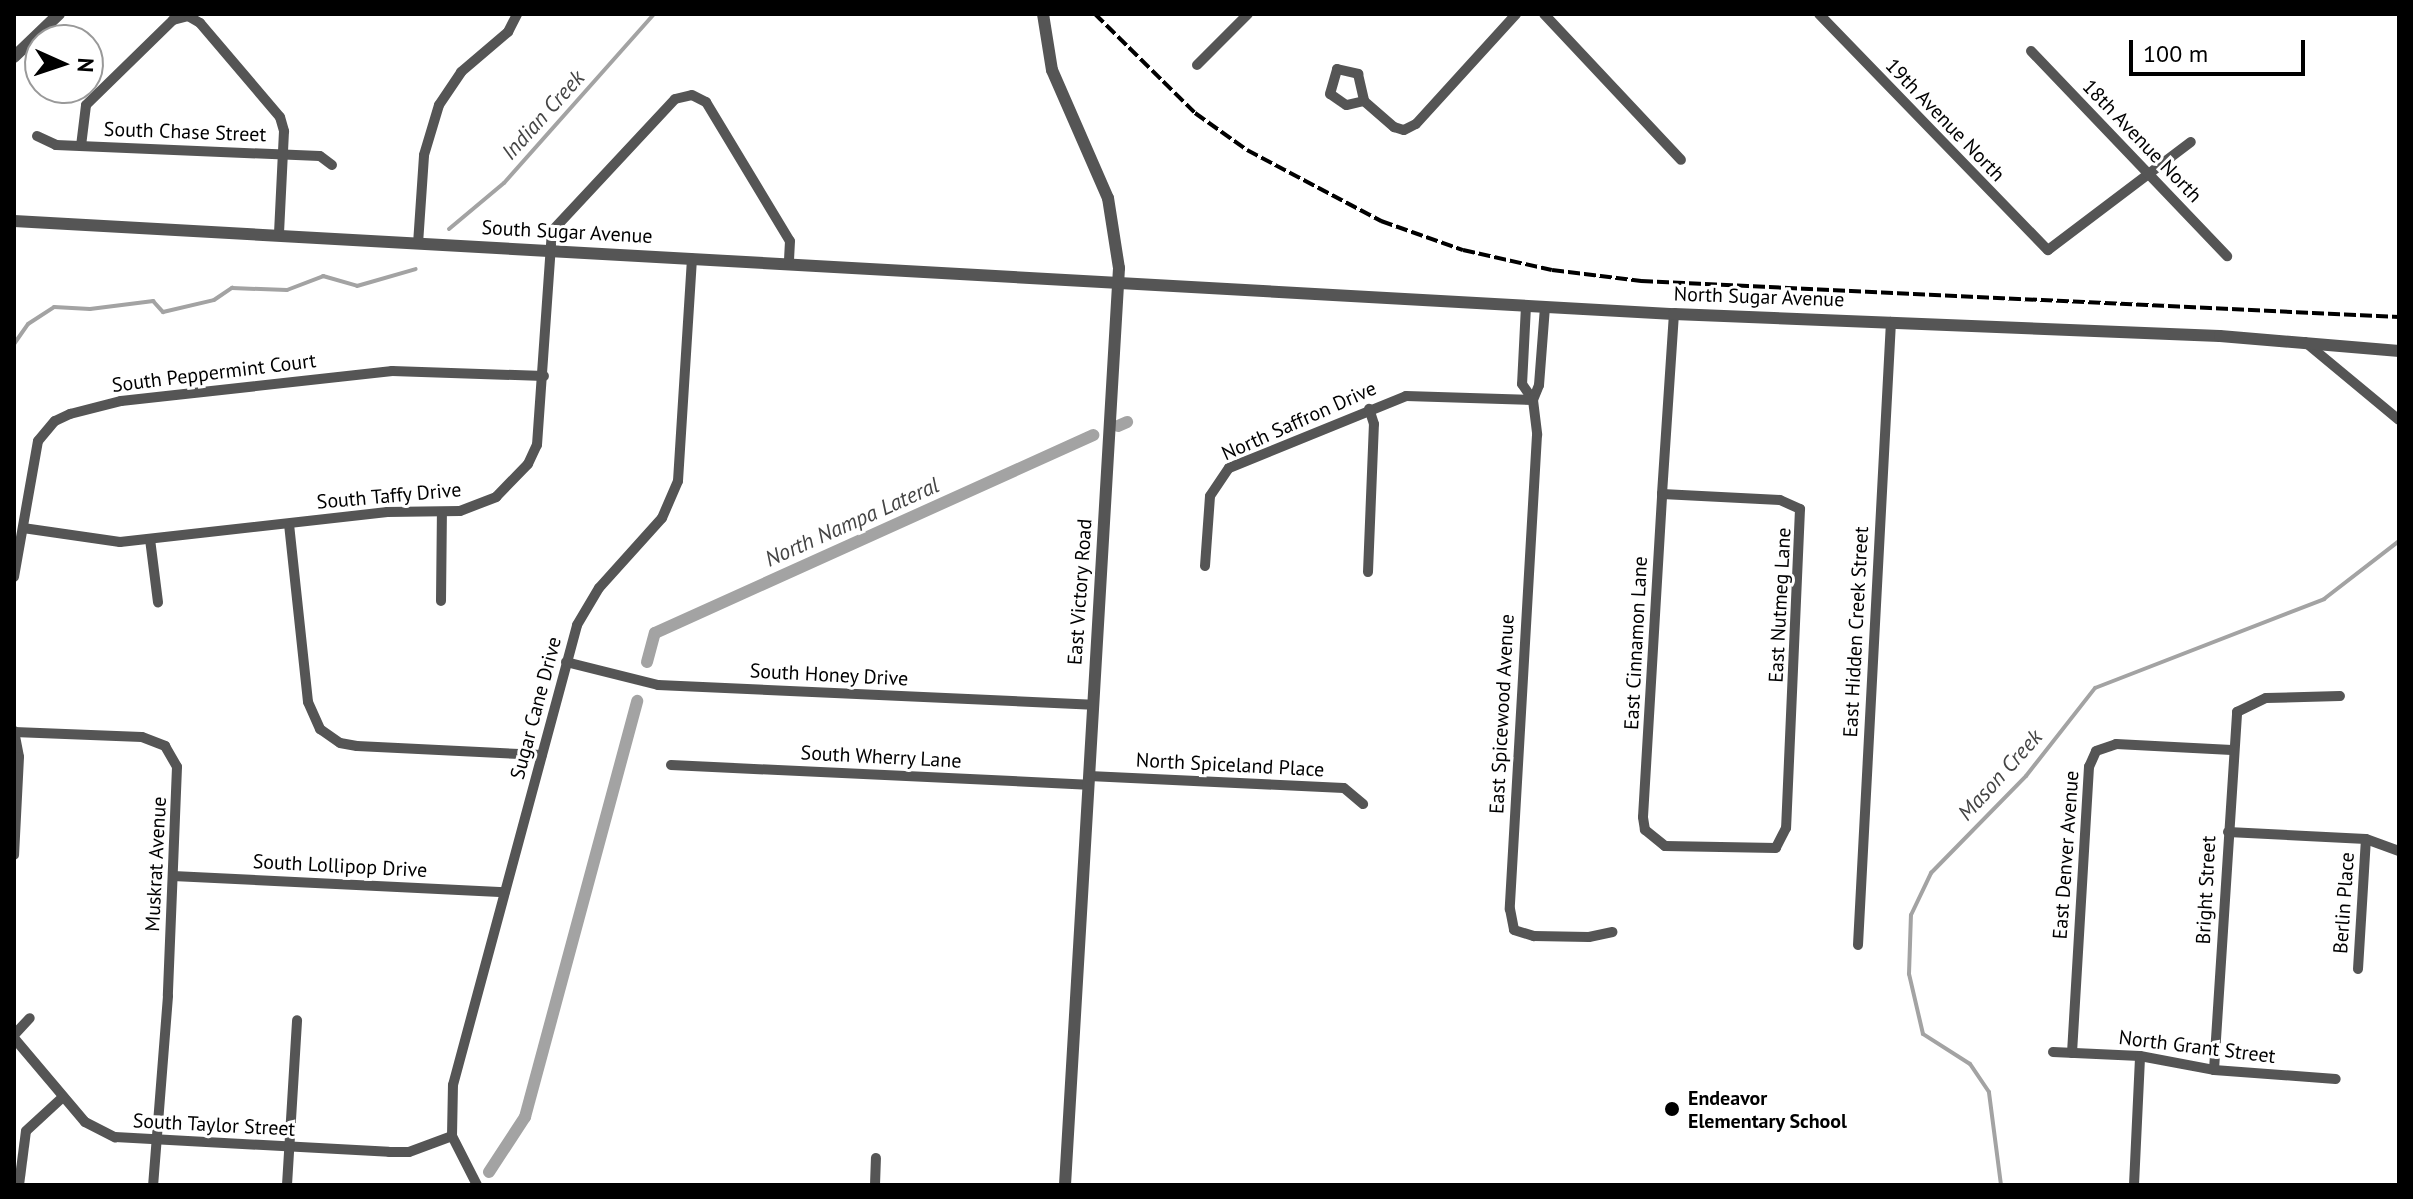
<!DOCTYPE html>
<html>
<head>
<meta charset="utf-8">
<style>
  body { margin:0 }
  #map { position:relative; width:2413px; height:1199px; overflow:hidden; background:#fff; font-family:"PT Sans",sans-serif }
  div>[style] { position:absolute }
  .stream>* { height:4px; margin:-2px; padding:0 2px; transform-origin:2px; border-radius:2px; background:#a3a3a3 }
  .canal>* { height:12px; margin:-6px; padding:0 6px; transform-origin:6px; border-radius:6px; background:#a3a3a3 }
  .minor>* { height:10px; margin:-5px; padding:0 5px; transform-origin:5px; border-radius:5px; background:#555 }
  .tertiary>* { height:12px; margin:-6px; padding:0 6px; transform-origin:6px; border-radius:6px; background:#555 }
  .rail>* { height:4px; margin-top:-2px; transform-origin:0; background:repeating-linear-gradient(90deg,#000 0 12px,transparent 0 16px) }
  .dots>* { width:22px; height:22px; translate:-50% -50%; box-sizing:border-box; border:4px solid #fff; border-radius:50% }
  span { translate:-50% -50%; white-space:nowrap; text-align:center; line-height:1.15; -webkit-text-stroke:6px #fff; paint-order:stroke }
  .street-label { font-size:20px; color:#000 }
  .poi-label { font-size:20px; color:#000; font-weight:700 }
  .left { translate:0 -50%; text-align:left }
  .water-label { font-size:22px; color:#444; font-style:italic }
  .frame { position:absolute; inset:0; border:16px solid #000; pointer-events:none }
  .north { position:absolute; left:24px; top:24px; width:80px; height:80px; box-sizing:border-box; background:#fff; border:2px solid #999; border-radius:50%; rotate:93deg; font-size:22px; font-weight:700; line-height:32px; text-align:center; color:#000 }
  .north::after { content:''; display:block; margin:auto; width:28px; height:36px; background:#000; clip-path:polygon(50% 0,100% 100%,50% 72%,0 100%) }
  .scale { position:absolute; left:2129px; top:40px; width:176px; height:36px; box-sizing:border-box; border:4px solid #000; border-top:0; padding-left:10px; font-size:24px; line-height:28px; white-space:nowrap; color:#000; -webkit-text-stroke:6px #fff; paint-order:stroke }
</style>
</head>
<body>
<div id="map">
  <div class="stream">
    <i style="left:449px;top:229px;width:72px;rotate:-39.9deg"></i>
    <i style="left:504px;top:183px;width:226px;rotate:-48.4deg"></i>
    <i style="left:14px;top:344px;width:24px;rotate:-55deg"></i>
    <i style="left:28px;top:324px;width:31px;rotate:-33deg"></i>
    <i style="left:54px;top:307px;width:36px;rotate:3deg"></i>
    <i style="left:90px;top:309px;width:64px;rotate:-7.2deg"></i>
    <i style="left:153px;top:301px;width:15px;rotate:48deg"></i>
    <i style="left:163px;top:312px;width:52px;rotate:-13.2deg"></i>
    <i style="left:214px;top:300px;width:22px;rotate:-34deg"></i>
    <i style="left:232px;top:288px;width:55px;rotate:2.1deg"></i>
    <i style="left:287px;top:290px;width:39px;rotate:-21deg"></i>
    <i style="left:323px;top:276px;width:35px;rotate:16deg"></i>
    <i style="left:357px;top:286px;width:61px;rotate:-16.1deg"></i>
    <i style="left:2001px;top:1185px;width:94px;rotate:-97.4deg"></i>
    <i style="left:1989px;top:1092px;width:34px;rotate:-124deg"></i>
    <i style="left:1970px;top:1064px;width:56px;rotate:-147.4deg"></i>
    <i style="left:1923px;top:1034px;width:62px;rotate:-103.1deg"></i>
    <i style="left:1909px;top:974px;width:59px;rotate:-88.1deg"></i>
    <i style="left:1911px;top:915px;width:47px;rotate:-64.5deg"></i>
    <i style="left:1931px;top:873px;width:136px;rotate:-45.6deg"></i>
    <i style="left:2026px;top:776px;width:112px;rotate:-51.9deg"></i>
    <i style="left:2095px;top:688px;width:246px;rotate:-21.2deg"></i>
    <i style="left:2324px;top:599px;width:95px;rotate:-37.7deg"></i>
  </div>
  <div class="canal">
    <i style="left:1118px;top:426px;width:10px;rotate:-24deg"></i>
    <i style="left:647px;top:662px;width:30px;rotate:-75deg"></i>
    <i style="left:655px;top:633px;width:481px;rotate:-24.3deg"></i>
    <i style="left:489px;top:1172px;width:66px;rotate:-56.8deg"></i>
    <i style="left:525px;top:1117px;width:431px;rotate:-74.9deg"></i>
  </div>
  <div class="minor">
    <i style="left:1544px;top:14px;width:200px;rotate:46.8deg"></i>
    <i style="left:1819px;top:14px;width:329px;rotate:45.9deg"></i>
    <i style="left:2048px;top:250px;width:179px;rotate:-37.1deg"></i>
    <i style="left:2031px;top:51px;width:284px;rotate:46.3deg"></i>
    <i style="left:1197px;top:65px;width:72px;rotate:-45deg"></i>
    <i style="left:1337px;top:69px;width:22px;rotate:13deg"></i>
    <i style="left:1358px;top:74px;width:28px;rotate:77deg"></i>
    <i style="left:1364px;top:101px;width:18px;rotate:167deg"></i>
    <i style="left:1346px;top:105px;width:19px;rotate:-145deg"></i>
    <i style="left:1330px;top:94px;width:26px;rotate:-74deg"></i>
    <i style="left:1364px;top:101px;width:40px;rotate:41deg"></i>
    <i style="left:1394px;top:127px;width:10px;rotate:17deg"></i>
    <i style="left:1404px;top:130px;width:13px;rotate:-27deg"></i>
    <i style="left:1416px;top:124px;width:149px;rotate:-47.7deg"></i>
    <i style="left:37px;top:136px;width:21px;rotate:25deg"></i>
    <i style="left:56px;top:145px;width:264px;rotate:2.4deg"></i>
    <i style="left:320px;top:156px;width:15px;rotate:37deg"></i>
    <i style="left:81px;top:146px;width:41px;rotate:-83deg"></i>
    <i style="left:86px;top:105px;width:122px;rotate:-44.3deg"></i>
    <i style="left:173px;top:20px;width:16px;rotate:-15deg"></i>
    <i style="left:188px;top:16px;width:14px;rotate:30deg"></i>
    <i style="left:200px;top:23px;width:123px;rotate:49.6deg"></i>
    <i style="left:280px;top:117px;width:15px;rotate:74deg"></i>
    <i style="left:284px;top:131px;width:103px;rotate:92.8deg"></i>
    <i style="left:418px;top:244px;width:89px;rotate:-86.1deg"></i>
    <i style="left:424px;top:155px;width:52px;rotate:-73.3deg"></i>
    <i style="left:439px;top:105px;width:40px;rotate:-56deg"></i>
    <i style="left:461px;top:72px;width:62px;rotate:-40.4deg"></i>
    <i style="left:508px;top:32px;width:20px;rotate:-63deg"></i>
    <i style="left:1526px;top:306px;width:78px;rotate:92.9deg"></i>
    <i style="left:1522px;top:384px;width:19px;rotate:55deg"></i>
    <i style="left:1533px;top:400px;width:35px;rotate:83deg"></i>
    <i style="left:1537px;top:435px;width:475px;rotate:93.3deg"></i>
    <i style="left:1510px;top:909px;width:21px;rotate:79deg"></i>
    <i style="left:1514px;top:930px;width:21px;rotate:17deg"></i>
    <i style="left:1534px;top:936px;width:55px;rotate:1deg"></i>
    <i style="left:1589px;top:937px;width:24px;rotate:-12deg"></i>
    <i style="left:2305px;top:342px;width:122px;rotate:39.7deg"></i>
    <i style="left:1533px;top:400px;width:16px;rotate:-68deg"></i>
    <i style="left:1539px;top:385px;width:78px;rotate:-85.6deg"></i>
    <i style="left:1662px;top:494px;width:118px;rotate:2.9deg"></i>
    <i style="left:1780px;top:500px;width:22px;rotate:24deg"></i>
    <i style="left:1800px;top:509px;width:319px;rotate:92.5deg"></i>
    <i style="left:1786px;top:828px;width:22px;rotate:117deg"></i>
    <i style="left:1776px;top:848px;width:111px;rotate:-179deg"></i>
    <i style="left:1665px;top:846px;width:26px;rotate:-141deg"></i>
    <i style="left:1645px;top:830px;width:13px;rotate:-99deg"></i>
    <i style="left:1643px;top:817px;width:324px;rotate:-86.6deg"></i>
    <i style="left:1662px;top:494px;width:180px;rotate:-86.2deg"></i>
    <i style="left:289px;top:524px;width:179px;rotate:83.9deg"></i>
    <i style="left:308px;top:702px;width:30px;rotate:66deg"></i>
    <i style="left:320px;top:729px;width:24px;rotate:35deg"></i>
    <i style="left:340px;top:743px;width:17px;rotate:10deg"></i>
    <i style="left:357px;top:746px;width:185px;rotate:2.8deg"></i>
    <i style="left:23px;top:528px;width:98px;rotate:8.2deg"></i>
    <i style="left:120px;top:542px;width:269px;rotate:-6.4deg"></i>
    <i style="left:387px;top:512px;width:73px;rotate:-0.8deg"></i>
    <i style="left:460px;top:511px;width:39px;rotate:-21deg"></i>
    <i style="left:496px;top:497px;width:46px;rotate:-45.9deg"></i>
    <i style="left:528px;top:464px;width:21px;rotate:-65deg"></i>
    <i style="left:537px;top:445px;width:215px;rotate:-86deg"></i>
    <i style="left:552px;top:231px;width:180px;rotate:-47deg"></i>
    <i style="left:675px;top:99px;width:17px;rotate:-13deg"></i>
    <i style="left:692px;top:95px;width:16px;rotate:27deg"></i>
    <i style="left:706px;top:102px;width:162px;rotate:58.9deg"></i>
    <i style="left:790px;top:241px;width:21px;rotate:93deg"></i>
    <i style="left:150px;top:539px;width:64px;rotate:82.8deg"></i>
    <i style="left:1205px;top:566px;width:70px;rotate:-85.9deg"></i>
    <i style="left:1210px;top:496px;width:34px;rotate:-56deg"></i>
    <i style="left:1229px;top:468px;width:191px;rotate:-22.1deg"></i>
    <i style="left:1406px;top:396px;width:127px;rotate:1.8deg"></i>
    <i style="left:1368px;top:572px;width:148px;rotate:-87.7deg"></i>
    <i style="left:1374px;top:424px;width:16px;rotate:-108deg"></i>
    <i style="left:14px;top:577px;width:138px;rotate:-80deg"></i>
    <i style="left:38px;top:441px;width:26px;rotate:-50deg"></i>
    <i style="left:55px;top:421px;width:17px;rotate:-25deg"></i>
    <i style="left:70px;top:414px;width:53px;rotate:-14.3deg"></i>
    <i style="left:121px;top:401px;width:273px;rotate:-6.3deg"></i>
    <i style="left:392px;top:371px;width:152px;rotate:1.9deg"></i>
    <i style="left:441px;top:601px;width:89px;rotate:-89.4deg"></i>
    <i style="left:566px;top:662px;width:95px;rotate:14deg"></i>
    <i style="left:658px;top:685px;width:435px;rotate:2.6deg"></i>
    <i style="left:14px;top:731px;width:26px;rotate:79deg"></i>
    <i style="left:19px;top:757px;width:98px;rotate:92.9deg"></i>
    <i style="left:14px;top:732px;width:128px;rotate:2.2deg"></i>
    <i style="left:142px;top:737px;width:25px;rotate:21deg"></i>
    <i style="left:165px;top:746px;width:24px;rotate:60deg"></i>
    <i style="left:177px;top:767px;width:229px;rotate:92.3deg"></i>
    <i style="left:168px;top:996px;width:190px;rotate:94.5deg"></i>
    <i style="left:671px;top:765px;width:417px;rotate:2.7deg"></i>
    <i style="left:1089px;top:776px;width:255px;rotate:2.7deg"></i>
    <i style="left:1344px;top:788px;width:25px;rotate:40deg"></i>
    <i style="left:2228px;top:832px;width:138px;rotate:2.9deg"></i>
    <i style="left:2366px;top:839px;width:35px;rotate:20deg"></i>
    <i style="left:173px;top:876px;width:332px;rotate:2.8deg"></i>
    <i style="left:1858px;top:945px;width:624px;rotate:-86.97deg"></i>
    <i style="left:2358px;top:969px;width:130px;rotate:-86.5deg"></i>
    <i style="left:14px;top:1035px;width:23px;rotate:-47deg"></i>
    <i style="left:14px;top:1038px;width:110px;rotate:49.8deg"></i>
    <i style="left:85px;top:1122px;width:34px;rotate:27deg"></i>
    <i style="left:115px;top:1137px;width:274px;rotate:3.1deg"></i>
    <i style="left:389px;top:1152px;width:20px"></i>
    <i style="left:409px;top:1152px;width:46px;rotate:-20.4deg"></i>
    <i style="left:2053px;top:1052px;width:87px;rotate:2.6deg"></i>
    <i style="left:2140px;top:1056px;width:75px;rotate:10.7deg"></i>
    <i style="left:2214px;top:1070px;width:122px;rotate:4.2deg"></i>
    <i style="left:2072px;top:1053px;width:287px;rotate:-86.6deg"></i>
    <i style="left:2089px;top:767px;width:17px;rotate:-66deg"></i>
    <i style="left:2096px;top:751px;width:21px;rotate:-19deg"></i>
    <i style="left:2116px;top:744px;width:116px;rotate:3deg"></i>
    <i style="left:2214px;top:1070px;width:359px;rotate:-86.3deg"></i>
    <i style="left:2237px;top:712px;width:32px;rotate:-26deg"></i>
    <i style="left:2266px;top:698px;width:74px;rotate:-1.5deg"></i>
    <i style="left:19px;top:1185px;width:54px;rotate:-82.6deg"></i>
    <i style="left:26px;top:1131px;width:50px;rotate:-42.6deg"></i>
    <i style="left:287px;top:1185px;width:165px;rotate:-86.5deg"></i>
    <i style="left:477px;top:1185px;width:55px;rotate:-117deg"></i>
    <i style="left:452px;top:1136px;width:51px;rotate:-88.9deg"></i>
    <i style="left:453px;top:1085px;width:476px;rotate:-74.9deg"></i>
    <i style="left:577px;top:625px;width:43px;rotate:-59.3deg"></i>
    <i style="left:599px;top:588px;width:94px;rotate:-48deg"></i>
    <i style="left:662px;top:518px;width:40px;rotate:-66.6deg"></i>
    <i style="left:678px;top:481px;width:223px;rotate:-86.4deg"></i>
    <i style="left:875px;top:1185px;width:27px;rotate:-88deg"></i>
    <i style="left:2134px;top:1185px;width:129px;rotate:-87.3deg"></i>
  </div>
  <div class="tertiary">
    <i style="left:1043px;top:14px;width:57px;rotate:80.9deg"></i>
    <i style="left:1052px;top:70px;width:140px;rotate:66.4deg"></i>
    <i style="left:1108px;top:198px;width:71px;rotate:81.1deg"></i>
    <i style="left:1119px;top:268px;width:919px;rotate:93.37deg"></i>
    <i style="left:14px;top:57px;width:62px;rotate:-43.7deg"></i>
    <i style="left:14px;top:221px;width:1663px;rotate:3.21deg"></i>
    <i style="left:1674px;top:314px;width:546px;rotate:2.31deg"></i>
    <i style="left:2220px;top:336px;width:180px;rotate:4.8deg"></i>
  </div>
  <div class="rail">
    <i style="left:1095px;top:14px;width:141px;rotate:44.7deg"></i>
    <i style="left:1195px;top:113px;width:64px;rotate:35.4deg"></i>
    <i style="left:1247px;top:150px;width:152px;rotate:27.9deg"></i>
    <i style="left:1381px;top:221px;width:87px;rotate:19.5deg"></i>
    <i style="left:1463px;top:250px;width:91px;rotate:12.7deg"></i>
    <i style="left:1552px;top:270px;width:90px;rotate:7deg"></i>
    <i style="left:1641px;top:281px;width:759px;rotate:2.72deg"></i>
    <i style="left:14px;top:15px;width:1px;rotate:-45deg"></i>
  </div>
  <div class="dots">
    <i style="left:1672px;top:1109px;background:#000"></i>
  </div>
  <div class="street-label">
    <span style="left:1945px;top:120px;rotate:46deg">19th Avenue North</span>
    <span style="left:185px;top:132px;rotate:2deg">South Chase Street</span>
    <span style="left:2142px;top:141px;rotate:46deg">18th Avenue North</span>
    <span style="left:567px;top:232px;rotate:3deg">South Sugar Avenue</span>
    <span style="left:1759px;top:297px;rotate:2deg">North Sugar Avenue</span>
    <span style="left:214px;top:373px;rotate:-7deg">South Peppermint Court</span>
    <span style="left:1299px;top:421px;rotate:-24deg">North Saffron Drive</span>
    <span style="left:389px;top:496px;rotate:-5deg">South Taffy Drive</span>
    <span style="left:1080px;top:592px;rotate:-86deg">East Victory Road</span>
    <span style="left:1780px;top:605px;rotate:-87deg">East Nutmeg Lane</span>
    <span style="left:1856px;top:632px;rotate:-87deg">East Hidden Creek Street</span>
    <span style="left:1636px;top:643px;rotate:-87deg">East Cinnamon Lane</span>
    <span style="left:829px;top:675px;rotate:3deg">South Honey Drive</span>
    <span style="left:536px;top:708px;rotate:-75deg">Sugar Cane Drive</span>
    <span style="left:1502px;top:714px;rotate:-87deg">East Spicewood Avenue</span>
    <span style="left:881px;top:757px;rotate:3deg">South Wherry Lane</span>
    <span style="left:1230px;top:765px;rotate:3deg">North Spiceland Place</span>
    <span style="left:2066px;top:855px;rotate:-86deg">East Denver Avenue</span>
    <span style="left:156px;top:864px;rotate:-87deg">Muskrat Avenue</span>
    <span style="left:340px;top:866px;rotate:3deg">South Lollipop Drive</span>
    <span style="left:2206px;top:890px;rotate:-87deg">Bright Street</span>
    <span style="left:2344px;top:903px;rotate:-86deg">Berlin Place</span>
    <span style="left:2197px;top:1047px;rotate:7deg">North Grant Street</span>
    <span style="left:214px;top:1125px;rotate:3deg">South Taylor Street</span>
  </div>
  <div class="poi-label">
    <span class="left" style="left:1688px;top:1110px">Endeavor<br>Elementary School</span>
  </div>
  <div class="water-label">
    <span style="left:543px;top:115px;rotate:-48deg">Indian Creek</span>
    <span style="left:852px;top:522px;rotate:-24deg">North Nampa Lateral</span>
    <span style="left:2000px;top:775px;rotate:-48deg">Mason Creek</span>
  </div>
  <div class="frame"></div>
  <div class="north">N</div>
  <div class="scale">100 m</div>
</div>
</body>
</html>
